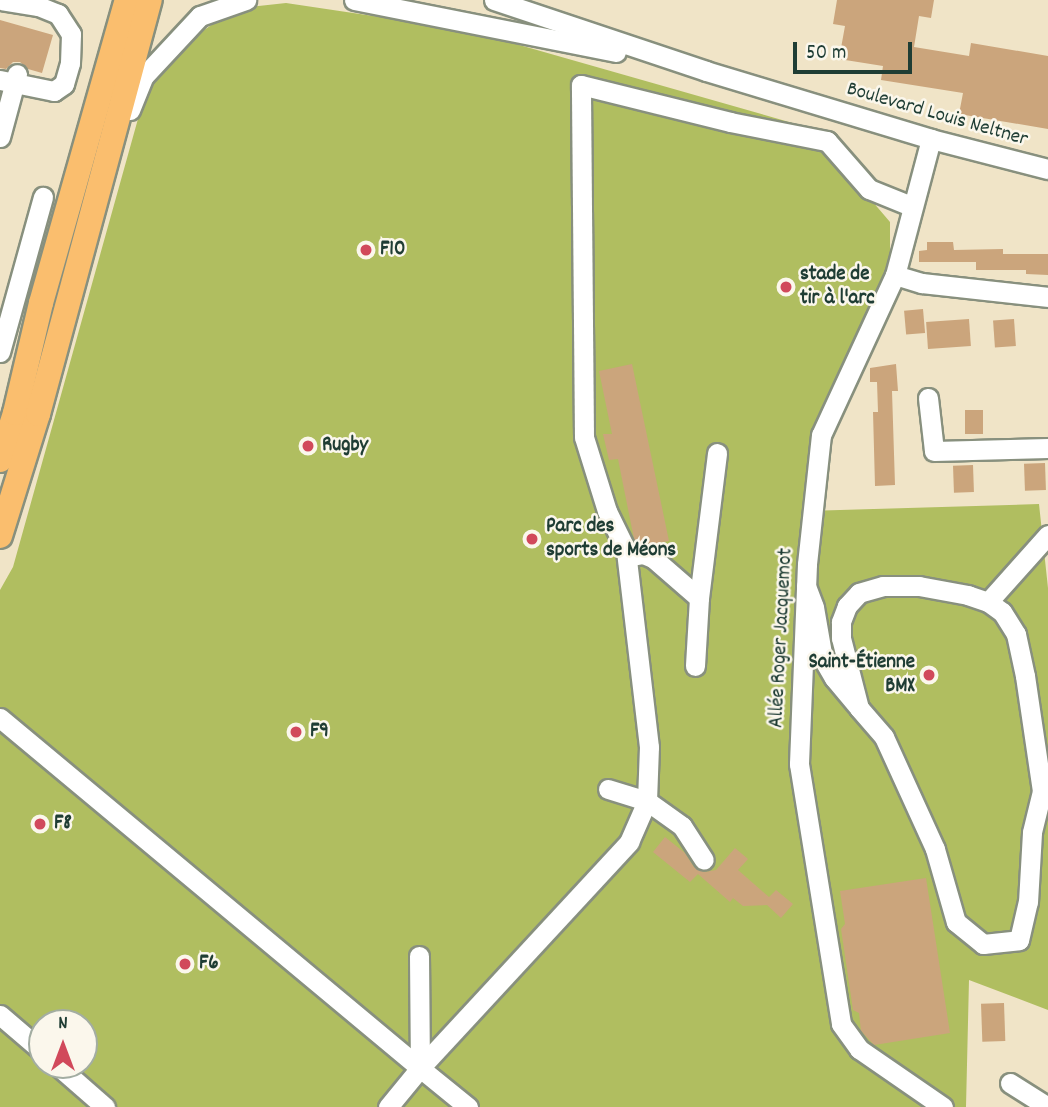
<!DOCTYPE html>
<html>
<head>
<meta charset="utf-8">
<style>
  body { margin:0 }
  #map { position:relative; width:1048px; height:1107px; overflow:hidden; background:#f0e4c7; font-family:Dekko,sans-serif }
  div>[style] { position:absolute }
  .green>* { inset:0; background:#b0be60 }
  .building>* { inset:0; background:#cba57c; transform-origin:0 0 }
  .roads { filter:drop-shadow(2px 0 #88907e) drop-shadow(-2px 0 #88907e) drop-shadow(0 2px #88907e) drop-shadow(0 -2px #88907e) }
  .minor>* { height:19px; margin:-9.5px; padding:0 9.5px; transform-origin:9.5px; border-radius:9.5px; background:#fff }
  .major>* { height:24px; margin:-12px; padding:0 12px; transform-origin:12px; border-radius:12px; background:#fabe6e }
  .dots>* { width:19px; height:19px; translate:-50% -50%; box-sizing:border-box; border:4px solid #fbf7ec; border-radius:50% }
  span { translate:-50% -50%; white-space:nowrap; text-align:center; line-height:1.15; -webkit-text-stroke:5px #fbf7ec; paint-order:stroke }
  .street-label { font-size:21px; color:#1f3d34 }
  .poi-label { font-size:21px; color:#1f3d34; font-weight:700 }
  .left { translate:0 -50%; text-align:left }
  .right { translate:-100% -50%; text-align:right }
  .north { position:absolute; left:28px; top:1009px; width:70px; height:70px; box-sizing:border-box; background:#fbf7ec; border:2px solid #a3ada2; border-radius:50%; rotate:0deg; font-size:19px; font-weight:700; line-height:28px; text-align:center; color:#1f3d34 }
  .north::after { content:''; display:block; margin:auto; width:24px; height:32px; background:#d1495b; clip-path:polygon(50% 0,100% 100%,50% 72%,0 100%) }
  .scale { position:absolute; left:793px; top:42px; width:119px; height:32px; box-sizing:border-box; border:4px solid #1f3d34; border-top:0; padding-left:9px; font-size:21px; line-height:24px; white-space:nowrap; color:#1f3d34; -webkit-text-stroke:5px #fbf7ec; paint-order:stroke }
</style>
</head>
<body>
<div id="map">
  <div class="green">
    <i style="clip-path:polygon(evenodd,286px 3px,467px 30px,796px 124px,837px 160px,890px 222px,890px 268px,820px 414px,807px 511px,1039px 504px,1048px 588px,1048px 1010px,969px 980px,966px 1107px,0 1107px,0 590px,13px 567px,148px 83px,184px 44px,220px 19px,249px 7px,286px 3px,42px 1023px,84px 1023px,84px 1065px,42px 1065px,42px 1023px)"></i>
  </div>
  <div class="building">
    <i style="clip-path:polygon(837px 0,934px 0,931px 18px,919px 16px,914px 47px,969px 56px,971px 43px,1048px 56px,1048px 129px,959px 114px,963px 93px,881px 80px,883px 66px,839px 59px,845px 26px,833px 24px)"></i>
    <i style="clip-path:polygon(0 20px,53px 35px,42px 73px,28px 69px,20px 62px,13px 62px,6px 69px,0 68px)"></i>
    <i style="clip-path:polygon(927px 242px,953px 242px,954px 250px,1003px 249px,1003px 254px,1048px 254px,1048px 275px,1026px 274px,1026px 270px,976px 270px,976px 262px,919px 262px,919px 251px,927px 250px)"></i>
    <i style="left:923px;top:309px;width:24px;height:19px;rotate:85deg"></i>
    <i style="left:969px;top:319px;width:27px;height:43px;rotate:86deg"></i>
    <i style="left:1014px;top:319px;width:27px;height:21px;rotate:86deg"></i>
    <i style="clip-path:polygon(632px 364px,669px 541px,651px 544px,636px 543px,634px 539px,618px 459px,609px 460px,603px 434px,612px 434px,599px 371px)"></i>
    <i style="clip-path:polygon(896px 364px,898px 391px,892px 391px,895px 485px,875px 486px,873px 412px,878px 412px,877px 382px,870px 382px,870px 368px)"></i>
    <i style="left:965px;top:410px;width:18px;height:24px"></i>
    <i style="left:1045px;top:463px;width:27px;height:21px;rotate:88deg"></i>
    <i style="left:973px;top:465px;width:27px;height:20px;rotate:88deg"></i>
    <i style="clip-path:polygon(665px 837px,685px 853px,694px 867px,704px 872px,716px 870px,735px 848px,748px 859px,738px 870px,769px 897px,776px 890px,793px 904px,781px 918px,767px 905px,743px 906px,733px 898px,730px 902px,698px 874px,690px 882px,653px 852px)"></i>
    <i style="clip-path:polygon(926px 878px,950px 1033px,874px 1045px,861px 1031px,859px 1013px,853px 1010px,841px 929px,845px 924px,840px 891px)"></i>
    <i style="left:1004px;top:1003px;width:38px;height:23px;rotate:88deg"></i>
  </div>
  <div class="roads">
    <div class="minor">
      <i style="left:354px;top:0;width:267px;rotate:11.2deg"></i>
      <i style="left:494px;top:0;width:224px;rotate:18.5deg"></i>
      <i style="left:706px;top:71px;width:235px;rotate:16.8deg"></i>
      <i style="left:931px;top:139px;width:121px;rotate:14.4deg"></i>
      <i style="left:0;top:80px;width:55px;rotate:11.5deg"></i>
      <i style="left:54px;top:91px;width:12px;rotate:-35deg"></i>
      <i style="left:64px;top:84px;width:22px;rotate:-74deg"></i>
      <i style="left:70px;top:63px;width:29px;rotate:-88deg"></i>
      <i style="left:71px;top:34px;width:24px;rotate:-123deg"></i>
      <i style="left:58px;top:14px;width:22px;rotate:-158deg"></i>
      <i style="left:38px;top:6px;width:36px;rotate:-171deg"></i>
      <i style="left:130px;top:110px;width:37px;rotate:-68deg"></i>
      <i style="left:144px;top:76px;width:82px;rotate:-47deg"></i>
      <i style="left:200px;top:16px;width:49px;rotate:-19.2deg"></i>
      <i style="left:0;top:137px;width:65px;rotate:-74.9deg"></i>
      <i style="left:931px;top:139px;width:141px;rotate:104.8deg"></i>
      <i style="left:895px;top:275px;width:176px;rotate:114.8deg"></i>
      <i style="left:821px;top:435px;width:130px;rotate:96.2deg"></i>
      <i style="left:807px;top:564px;width:200px;rotate:92.3deg"></i>
      <i style="left:799px;top:764px;width:263px;rotate:80.8deg"></i>
      <i style="left:841px;top:1024px;width:31px;rotate:54deg"></i>
      <i style="left:859px;top:1049px;width:102px;rotate:34.6deg"></i>
      <i style="left:895px;top:275px;width:28px;rotate:17deg"></i>
      <i style="left:922px;top:283px;width:127px;rotate:6.3deg"></i>
      <i style="left:0;top:352px;width:161px;rotate:-74.5deg"></i>
      <i style="left:928px;top:398px;width:53px;rotate:83.5deg"></i>
      <i style="left:934px;top:451px;width:114px;rotate:-1.5deg"></i>
      <i style="left:627px;top:557px;width:16px;rotate:-11deg"></i>
      <i style="left:643px;top:554px;width:11px;rotate:22deg"></i>
      <i style="left:653px;top:558px;width:61px;rotate:41deg"></i>
      <i style="left:699px;top:598px;width:68px;rotate:93.4deg"></i>
      <i style="left:806px;top:586px;width:22px;rotate:69deg"></i>
      <i style="left:814px;top:607px;width:53px;rotate:80.2deg"></i>
      <i style="left:823px;top:659px;width:22px;rotate:60deg"></i>
      <i style="left:834px;top:678px;width:39px;rotate:50deg"></i>
      <i style="left:859px;top:708px;width:38px;rotate:49deg"></i>
      <i style="left:884px;top:737px;width:123px;rotate:65.5deg"></i>
      <i style="left:935px;top:849px;width:76px;rotate:74deg"></i>
      <i style="left:956px;top:922px;width:35px;rotate:39deg"></i>
      <i style="left:983px;top:944px;width:36px;rotate:-6deg"></i>
      <i style="left:1019px;top:940px;width:39px;rotate:-77deg"></i>
      <i style="left:1028px;top:902px;width:70px;rotate:-86.7deg"></i>
      <i style="left:1032px;top:832px;width:42px;rotate:-76.3deg"></i>
      <i style="left:1042px;top:791px;width:116px;rotate:-98.4deg"></i>
      <i style="left:1025px;top:676px;width:43px;rotate:-102.1deg"></i>
      <i style="left:1016px;top:634px;width:26px;rotate:-122deg"></i>
      <i style="left:1002px;top:612px;width:17px;rotate:-144deg"></i>
      <i style="left:988px;top:602px;width:21px;rotate:-161deg"></i>
      <i style="left:968px;top:595px;width:50px;rotate:-169.6deg"></i>
      <i style="left:919px;top:586px;width:36px;rotate:180deg"></i>
      <i style="left:883px;top:586px;width:25px;rotate:164deg"></i>
      <i style="left:859px;top:593px;width:18px;rotate:133deg"></i>
      <i style="left:847px;top:606px;width:17px;rotate:111deg"></i>
      <i style="left:841px;top:622px;width:16px;rotate:90deg"></i>
      <i style="left:841px;top:638px;width:72px;rotate:75.6deg"></i>
      <i style="left:699px;top:598px;width:146px;rotate:-82.9deg"></i>
      <i style="left:988px;top:602px;width:90px;rotate:-48.2deg"></i>
      <i style="left:0;top:718px;width:547px;rotate:39.81deg"></i>
      <i style="left:608px;top:789px;width:41px;rotate:17.1deg"></i>
      <i style="left:647px;top:801px;width:43px;rotate:35.5deg"></i>
      <i style="left:682px;top:826px;width:40px;rotate:57.1deg"></i>
      <i style="left:419px;top:956px;width:112px;rotate:89.5deg"></i>
      <i style="left:420px;top:1068px;width:62px;rotate:39.1deg"></i>
      <i style="left:0;top:1015px;width:55px;rotate:40.6deg"></i>
      <i style="left:57px;top:1065px;width:64px;rotate:41.2deg"></i>
      <i style="left:1010px;top:1083px;width:45px;rotate:32.3deg"></i>
      <i style="left:388px;top:1107px;width:50px;rotate:-50.6deg"></i>
      <i style="left:420px;top:1068px;width:308px;rotate:-47.2deg"></i>
      <i style="left:629px;top:842px;width:45px;rotate:-66.3deg"></i>
      <i style="left:647px;top:801px;width:54px;rotate:-87.9deg"></i>
      <i style="left:649px;top:747px;width:198px;rotate:-96.7deg"></i>
      <i style="left:626px;top:550px;width:43px;rotate:-116deg"></i>
      <i style="left:607px;top:511px;width:77px;rotate:-107.3deg"></i>
      <i style="left:584px;top:437px;width:352px;rotate:-90.5deg"></i>
      <i style="left:581px;top:85px;width:154px;rotate:13.9deg"></i>
      <i style="left:730px;top:122px;width:99px;rotate:11.1deg"></i>
      <i style="left:827px;top:141px;width:64px;rotate:48.8deg"></i>
      <i style="left:869px;top:189px;width:45px;rotate:22deg"></i>
    </div>
    <div class="major">
      <i style="left:0;top:460px;width:49px;rotate:-72.3deg"></i>
      <i style="left:15px;top:413px;width:113px;rotate:-76.7deg"></i>
      <i style="left:41px;top:303px;width:315px;rotate:-74.2deg"></i>
      <i style="left:0;top:536px;width:128px;rotate:-72.7deg"></i>
      <i style="left:38px;top:414px;width:429px;rotate:-74.9deg"></i>
    </div>
  </div>
  <div class="dots">
    <i style="left:366px;top:250px;background:#d1495b"></i>
    <i style="left:786px;top:287px;background:#d1495b"></i>
    <i style="left:308px;top:446px;background:#d1495b"></i>
    <i style="left:532px;top:539px;background:#d1495b"></i>
    <i style="left:929px;top:675px;background:#d1495b"></i>
    <i style="left:296px;top:732px;background:#d1495b"></i>
    <i style="left:40px;top:824px;background:#d1495b"></i>
    <i style="left:185px;top:964px;background:#d1495b"></i>
  </div>
  <div class="street-label">
    <span style="left:937px;top:115px;rotate:16deg">Boulevard Louis Neltner</span>
    <span style="left:782px;top:638px;rotate:-87deg">Allée Roger Jacquemot</span>
  </div>
  <div class="poi-label">
    <span class="left" style="left:380px;top:250px">F10</span>
    <span class="left" style="left:800px;top:287px">stade de<br>tir à l'arc</span>
    <span class="left" style="left:322px;top:446px">Rugby</span>
    <span class="left" style="left:546px;top:539px">Parc des<br>sports de Méons</span>
    <span class="right" style="left:915px;top:675px">Saint-Étienne<br>BMX</span>
    <span class="left" style="left:310px;top:732px">F9</span>
    <span class="left" style="left:54px;top:824px">F8</span>
    <span class="left" style="left:199px;top:964px">F6</span>
  </div>
  <div class="north">N</div>
  <div class="scale">50 m</div>
</div>
</body>
</html>
